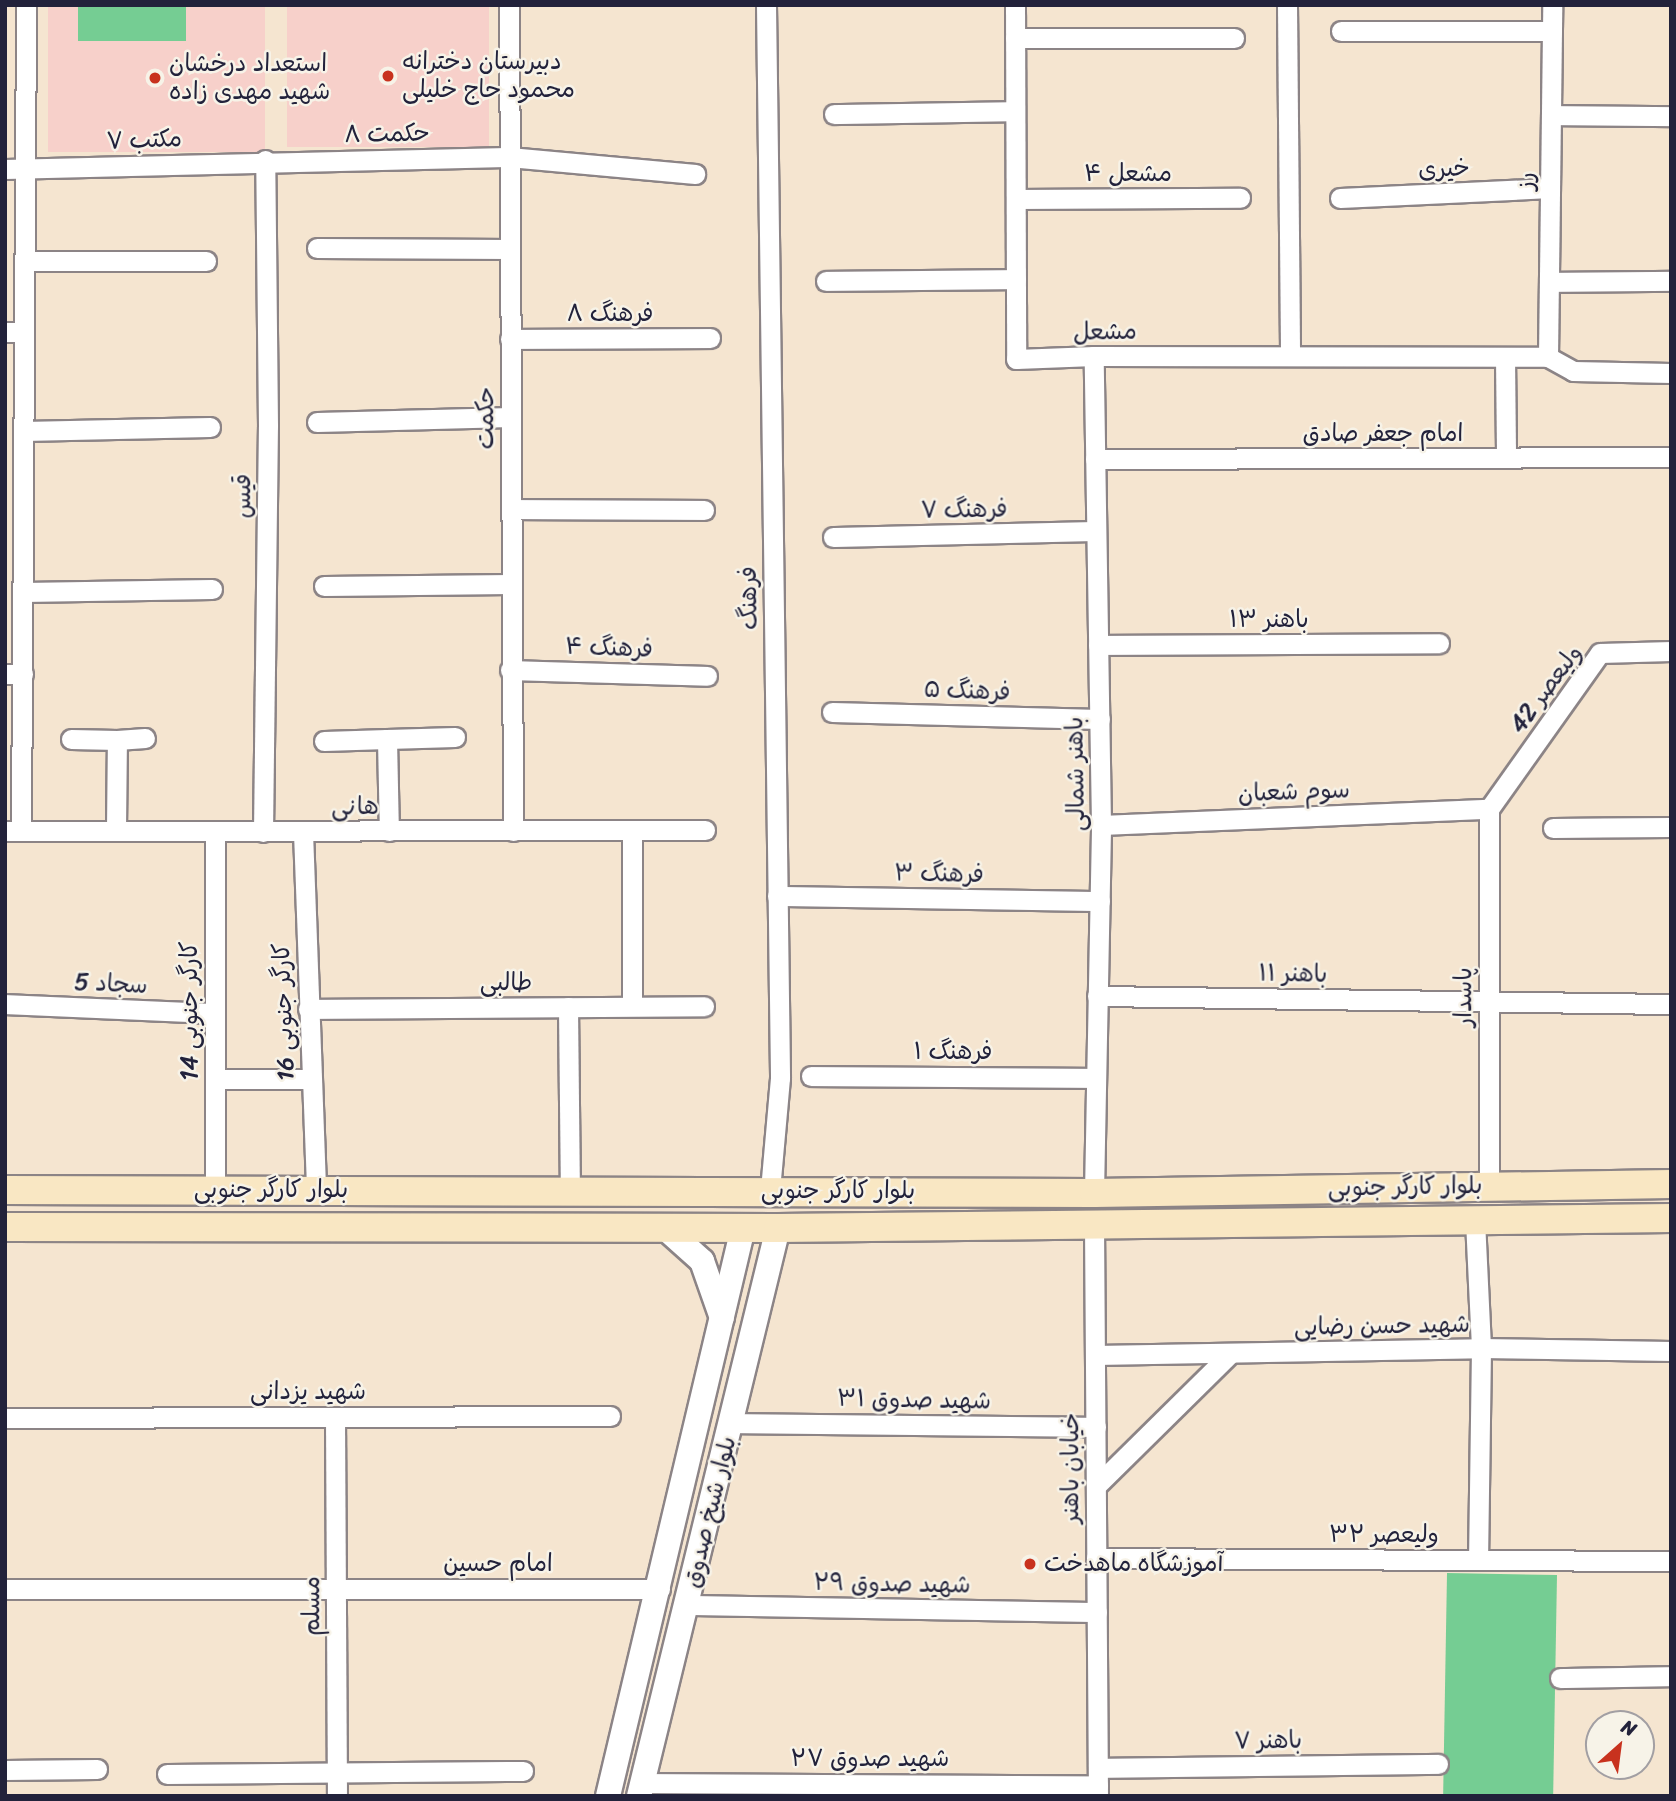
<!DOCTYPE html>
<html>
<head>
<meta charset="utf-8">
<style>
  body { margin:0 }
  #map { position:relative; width:1676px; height:1801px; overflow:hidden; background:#f5e5d0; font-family:Sriracha,"Playpen Sans Arabic",sans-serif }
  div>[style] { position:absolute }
  .built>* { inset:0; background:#f7d0ca; transform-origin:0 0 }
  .green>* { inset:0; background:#75cd93; transform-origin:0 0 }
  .roads { filter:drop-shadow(2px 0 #8c8486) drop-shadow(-2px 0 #8c8486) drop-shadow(0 2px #8c8486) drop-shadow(0 -2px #8c8486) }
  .minor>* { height:19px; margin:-9.5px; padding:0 9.5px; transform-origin:9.5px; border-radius:9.5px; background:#fff }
  .tertiary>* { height:24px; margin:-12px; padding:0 12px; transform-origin:12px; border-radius:12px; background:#fff }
  .secondary>* { height:28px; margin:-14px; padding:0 14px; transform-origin:14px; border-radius:14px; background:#f9e7c3 }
  .dots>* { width:19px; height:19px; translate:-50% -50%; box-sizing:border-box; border:4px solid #f7f3e8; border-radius:50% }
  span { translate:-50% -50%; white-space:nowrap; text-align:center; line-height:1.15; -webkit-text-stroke:5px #f7f3e8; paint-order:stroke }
  .poi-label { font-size:24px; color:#22223b }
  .left { translate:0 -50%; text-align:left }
  .street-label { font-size:24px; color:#22223b }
  .frame { position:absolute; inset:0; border:7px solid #22223b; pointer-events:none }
  .north { position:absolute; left:1585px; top:1710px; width:70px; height:70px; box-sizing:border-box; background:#f7f3e8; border:2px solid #a29fa3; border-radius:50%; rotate:28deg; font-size:19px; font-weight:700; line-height:28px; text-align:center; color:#22223b }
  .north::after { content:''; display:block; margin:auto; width:24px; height:32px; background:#c8321e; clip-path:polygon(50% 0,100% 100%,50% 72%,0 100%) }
</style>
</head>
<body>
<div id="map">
  <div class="built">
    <i style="left:48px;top:5px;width:217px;height:147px"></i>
    <i style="left:287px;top:5px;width:202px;height:142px"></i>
  </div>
  <div class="green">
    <i style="left:78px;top:5px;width:108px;height:36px"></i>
    <i style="left:1557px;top:1575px;width:221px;height:110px;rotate:91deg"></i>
  </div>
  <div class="roads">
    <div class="minor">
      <i style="left:509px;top:5px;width:826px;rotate:89.72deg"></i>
      <i style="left:766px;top:5px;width:1073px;rotate:89.25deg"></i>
      <i style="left:780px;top:1078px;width:112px;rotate:95.1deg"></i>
      <i style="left:1015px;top:5px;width:354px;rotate:89.8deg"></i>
      <i style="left:1016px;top:359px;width:78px;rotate:-2.2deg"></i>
      <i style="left:1094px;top:356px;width:454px;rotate:0.1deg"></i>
      <i style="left:1548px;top:357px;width:29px;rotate:29deg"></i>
      <i style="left:1573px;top:371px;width:98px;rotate:1.2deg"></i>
      <i style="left:1287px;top:5px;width:351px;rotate:89.5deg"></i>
      <i style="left:1341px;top:31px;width:211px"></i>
      <i style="left:1015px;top:38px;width:219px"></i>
      <i style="left:834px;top:114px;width:181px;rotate:-0.9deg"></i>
      <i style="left:1551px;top:115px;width:120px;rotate:0.5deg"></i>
      <i style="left:5px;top:169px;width:504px;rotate:-1.36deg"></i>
      <i style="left:509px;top:157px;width:187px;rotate:5.2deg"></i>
      <i style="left:1340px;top:198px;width:210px;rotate:-2.7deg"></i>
      <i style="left:1016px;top:199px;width:224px;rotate:-0.3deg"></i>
      <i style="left:317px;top:248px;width:193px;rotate:0.3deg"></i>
      <i style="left:24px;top:261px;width:182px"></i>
      <i style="left:826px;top:281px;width:190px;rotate:-0.6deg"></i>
      <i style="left:1549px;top:282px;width:122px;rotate:-0.5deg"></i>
      <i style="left:5px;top:332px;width:18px"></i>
      <i style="left:510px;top:339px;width:200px;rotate:-0.3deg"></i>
      <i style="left:1505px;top:357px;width:101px;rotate:89.4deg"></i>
      <i style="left:1548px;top:357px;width:352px;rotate:-89.3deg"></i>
      <i style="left:317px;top:422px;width:194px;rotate:-1.5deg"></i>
      <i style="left:23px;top:431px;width:187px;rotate:-1.2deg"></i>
      <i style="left:1095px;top:459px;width:576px;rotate:-0.2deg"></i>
      <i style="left:511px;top:509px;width:193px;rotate:0.3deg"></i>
      <i style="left:833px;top:537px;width:263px;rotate:-1.3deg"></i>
      <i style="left:324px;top:586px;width:187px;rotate:-0.6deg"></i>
      <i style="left:23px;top:592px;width:189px;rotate:-0.9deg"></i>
      <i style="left:1098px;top:645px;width:341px;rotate:-0.3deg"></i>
      <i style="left:510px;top:670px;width:197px;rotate:1.7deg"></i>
      <i style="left:5px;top:674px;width:18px"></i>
      <i style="left:832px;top:712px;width:268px;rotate:1.5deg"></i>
      <i style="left:71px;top:739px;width:46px;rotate:1.2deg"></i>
      <i style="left:387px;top:739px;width:68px;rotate:-1.7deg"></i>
      <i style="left:324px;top:741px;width:63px;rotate:-1.8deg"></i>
      <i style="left:387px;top:739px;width:92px;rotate:88.8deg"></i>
      <i style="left:1489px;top:809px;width:376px;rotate:90deg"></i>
      <i style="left:1489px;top:809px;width:191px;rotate:-54.6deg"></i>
      <i style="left:1600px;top:653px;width:71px;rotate:-1.6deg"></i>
      <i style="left:1101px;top:825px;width:388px;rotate:-2.4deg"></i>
      <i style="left:1553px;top:828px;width:118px;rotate:-0.5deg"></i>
      <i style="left:116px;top:829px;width:89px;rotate:-89.4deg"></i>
      <i style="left:117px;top:740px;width:28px;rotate:-4deg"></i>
      <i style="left:21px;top:830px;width:825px;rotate:-89.65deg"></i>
      <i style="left:5px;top:831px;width:700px;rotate:-0.08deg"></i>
      <i style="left:215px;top:831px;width:359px;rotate:90deg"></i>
      <i style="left:263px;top:832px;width:406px;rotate:-89.3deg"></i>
      <i style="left:268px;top:426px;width:266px;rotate:-90.6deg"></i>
      <i style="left:303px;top:832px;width:358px;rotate:87.9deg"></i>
      <i style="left:777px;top:896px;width:323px;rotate:0.9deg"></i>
      <i style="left:1097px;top:996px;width:574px;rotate:0.8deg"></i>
      <i style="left:5px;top:1004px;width:209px;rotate:2.5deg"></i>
      <i style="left:632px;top:1006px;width:175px;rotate:-90deg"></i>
      <i style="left:568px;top:1007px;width:183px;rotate:89.4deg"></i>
      <i style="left:308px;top:1009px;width:396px;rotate:-0.4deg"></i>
      <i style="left:811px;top:1076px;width:285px;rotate:0.4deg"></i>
      <i style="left:215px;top:1079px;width:96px"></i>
      <i style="left:1094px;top:1193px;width:368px;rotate:-88.9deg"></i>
      <i style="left:1101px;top:825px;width:469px;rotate:-90.9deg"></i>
      <i style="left:1475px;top:1220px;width:128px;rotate:87.3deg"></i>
      <i style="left:1481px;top:1348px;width:212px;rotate:90.8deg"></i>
      <i style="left:1094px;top:1223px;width:573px;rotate:89.6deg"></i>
      <i style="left:1095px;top:1355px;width:386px;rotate:-1deg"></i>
      <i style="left:1481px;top:1348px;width:190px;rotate:0.9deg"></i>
      <i style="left:335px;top:1417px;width:379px;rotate:89.7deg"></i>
      <i style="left:5px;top:1418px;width:605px;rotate:-0.19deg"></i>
      <i style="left:732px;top:1423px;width:364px;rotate:0.6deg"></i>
      <i style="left:1097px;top:1485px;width:187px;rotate:-44.6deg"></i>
      <i style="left:1096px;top:1558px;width:575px;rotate:0.3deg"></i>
      <i style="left:5px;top:1589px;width:655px"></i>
      <i style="left:687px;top:1605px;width:410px;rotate:1deg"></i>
      <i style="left:1560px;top:1678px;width:111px;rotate:-1deg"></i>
      <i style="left:1098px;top:1768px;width:340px;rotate:-0.7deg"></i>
      <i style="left:5px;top:1770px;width:92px;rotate:-0.6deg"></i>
      <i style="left:167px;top:1774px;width:356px;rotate:-0.5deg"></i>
      <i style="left:642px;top:1783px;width:456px;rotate:0.3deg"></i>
    </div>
    <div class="tertiary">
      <i style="left:664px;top:1227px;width:51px;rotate:41.8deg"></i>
      <i style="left:702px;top:1261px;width:60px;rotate:70.7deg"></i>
      <i style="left:608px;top:1796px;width:584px;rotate:-76.63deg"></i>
      <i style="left:639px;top:1796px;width:585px;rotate:-76.25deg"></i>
    </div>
    <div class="secondary">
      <i style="left:5px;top:1190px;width:1089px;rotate:0.16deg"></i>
      <i style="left:1094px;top:1193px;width:577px;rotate:-0.89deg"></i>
      <i style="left:5px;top:1227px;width:773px;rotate:0.07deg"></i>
      <i style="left:778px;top:1228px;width:893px;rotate:-0.64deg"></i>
    </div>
  </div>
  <div class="dots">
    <i style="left:388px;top:76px;background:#c8321e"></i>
    <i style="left:155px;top:78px;background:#c8321e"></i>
    <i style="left:1030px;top:1564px;background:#c8321e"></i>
  </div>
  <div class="poi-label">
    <span class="left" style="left:402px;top:76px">دبيرستان دخترانه<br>محمود حاج خلیلی</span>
    <span class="left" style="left:169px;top:78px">استعداد درخشان<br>شهید مهدی زاده</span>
    <span class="left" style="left:1044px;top:1564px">آموزشگاه ماهدخت</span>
  </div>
  <div class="street-label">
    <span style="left:387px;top:134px;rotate:-1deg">حکمت ۸</span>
    <span style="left:144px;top:140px;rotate:-2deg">مکتب ۷</span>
    <span style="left:1444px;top:169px;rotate:-3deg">خیری</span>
    <span style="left:1128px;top:174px">مشعل ۴</span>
    <span style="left:1526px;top:181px;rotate:-89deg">رز</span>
    <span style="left:610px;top:314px">فرهنگ ۸</span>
    <span style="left:1105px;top:332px;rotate:-1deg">مشعل</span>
    <span style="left:486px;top:418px;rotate:-90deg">حکمت</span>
    <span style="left:1383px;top:434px">امام جعفر صادق</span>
    <span style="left:243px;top:496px;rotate:-90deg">قیس</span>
    <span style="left:964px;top:510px;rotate:-1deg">فرهنگ ۷</span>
    <span style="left:749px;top:598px;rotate:-91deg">فرهنگ</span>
    <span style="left:1269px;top:620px">باهنر ۱۳</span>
    <span style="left:609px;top:648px;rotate:2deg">فرهنگ ۴</span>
    <span style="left:1546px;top:689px;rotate:-53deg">ولیعصر 42</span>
    <span style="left:967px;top:691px;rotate:2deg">فرهنگ ۵</span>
    <span style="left:1076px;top:774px;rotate:-91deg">باهنر شمالی</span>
    <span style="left:1294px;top:792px;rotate:-2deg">سوم شعبان</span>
    <span style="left:355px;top:807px;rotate:-1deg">هانی</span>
    <span style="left:939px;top:874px;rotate:1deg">فرهنگ ۳</span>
    <span style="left:1293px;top:974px;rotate:1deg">باهنر ۱۱</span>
    <span style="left:506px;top:983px">طالبی</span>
    <span style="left:111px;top:984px;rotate:3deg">سجاد 5</span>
    <span style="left:1464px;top:997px;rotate:-90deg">پاسدار</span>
    <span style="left:190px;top:1011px;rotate:-90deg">کارگر جنوبی 14</span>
    <span style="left:284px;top:1012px;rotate:-92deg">کارگر جنوبی 16</span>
    <span style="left:953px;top:1052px">فرهنگ ۱</span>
    <span style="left:1405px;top:1187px;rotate:-1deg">بلوار کارگر جنوبی</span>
    <span style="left:271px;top:1190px">بلوار کارگر جنوبی</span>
    <span style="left:838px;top:1191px">بلوار کارگر جنوبی</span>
    <span style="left:1382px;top:1326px;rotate:-1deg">شهید حسن رضایی</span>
    <span style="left:308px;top:1392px">شهید یزدانی</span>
    <span style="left:914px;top:1400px;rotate:1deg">شهید صدوق ۳۱</span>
    <span style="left:1071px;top:1468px;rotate:-90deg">خیابان باهنر</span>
    <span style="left:710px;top:1512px;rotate:-76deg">بلوار شیخ صدوق</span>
    <span style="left:1384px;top:1535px">ولیعصر ۳۲</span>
    <span style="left:498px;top:1564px">امام حسین</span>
    <span style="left:892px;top:1584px;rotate:1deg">شهید صدوق ۲۹</span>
    <span style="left:312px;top:1606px;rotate:-90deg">مسلم</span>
    <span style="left:1268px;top:1741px;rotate:-1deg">باهنر ۷</span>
    <span style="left:870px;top:1759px">شهید صدوق ۲۷</span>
  </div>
  <div class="frame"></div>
  <div class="north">N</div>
</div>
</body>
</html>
